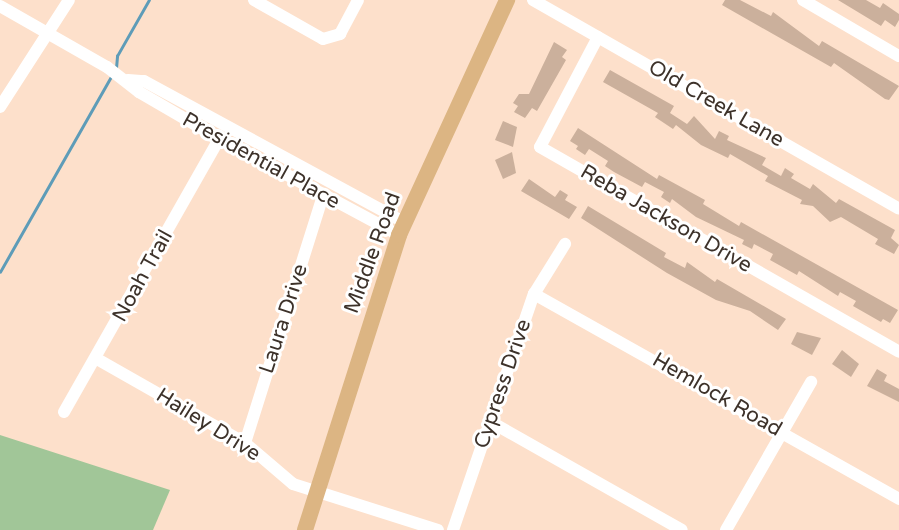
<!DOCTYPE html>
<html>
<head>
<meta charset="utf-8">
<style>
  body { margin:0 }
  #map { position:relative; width:899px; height:530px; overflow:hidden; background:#fde0cb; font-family:"Varela Round",sans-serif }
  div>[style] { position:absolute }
  .green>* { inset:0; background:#a1c698 }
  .stream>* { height:2.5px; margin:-1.25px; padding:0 1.25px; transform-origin:1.25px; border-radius:1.25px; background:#5e9cb8 }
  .building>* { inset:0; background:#cbb09c }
  .minor>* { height:12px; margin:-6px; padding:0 6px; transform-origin:6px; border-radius:6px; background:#fff }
  .major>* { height:16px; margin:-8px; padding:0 8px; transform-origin:8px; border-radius:8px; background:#dcb583 }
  span { translate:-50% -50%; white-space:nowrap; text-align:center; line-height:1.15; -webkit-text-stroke:6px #fff; paint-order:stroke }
  .street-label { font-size:21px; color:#3d322a }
</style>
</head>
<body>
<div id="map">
  <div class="green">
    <i style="clip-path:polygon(0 435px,170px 490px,153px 530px,0 530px)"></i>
  </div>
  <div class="stream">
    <i style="left:116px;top:68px;width:12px;rotate:-85deg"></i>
    <i style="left:117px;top:56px;width:64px;rotate:-60.3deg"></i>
    <i style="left:0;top:272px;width:224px;rotate:-60.4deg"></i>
  </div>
  <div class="building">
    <i style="clip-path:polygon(725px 0,740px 0,771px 16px,773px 12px,819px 46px,822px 41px,899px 86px,889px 100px,885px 99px,834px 63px,831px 67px,722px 5px)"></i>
    <i style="clip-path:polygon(838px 0,866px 0,880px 8px,883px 3px,899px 14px,899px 20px,895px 27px,885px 20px,881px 26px)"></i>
    <i style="clip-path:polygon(554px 42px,567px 50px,562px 57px,566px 60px,537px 111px,532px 108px,525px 118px,514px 112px,518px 106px,513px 103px,519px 94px,529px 94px)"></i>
    <i style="clip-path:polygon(610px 70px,674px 106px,670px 113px,687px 124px,694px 116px,715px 139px,719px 131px,729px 136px,727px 140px,766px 158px,762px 165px,781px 176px,785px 168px,794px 174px,791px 178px,810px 189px,813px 184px,836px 203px,839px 199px,895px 230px,891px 238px,899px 245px,894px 254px,875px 244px,878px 239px,841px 217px,830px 222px,813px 206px,800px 204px,802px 200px,765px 181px,768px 176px,730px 154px,728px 158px,701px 145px,676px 125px,673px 129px,655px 117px,658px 113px,603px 82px)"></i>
    <i style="clip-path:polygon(503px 121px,517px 127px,513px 147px,495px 140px)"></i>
    <i style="clip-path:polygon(578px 128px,657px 179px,659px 175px,705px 200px,703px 204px,739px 226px,741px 222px,898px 310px,890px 323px,883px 319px,881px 322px,853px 306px,856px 301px,840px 292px,838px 296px,799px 271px,797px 275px,770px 260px,773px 254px,754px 244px,752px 249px,742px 244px,744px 240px,696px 217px,672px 199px,670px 203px,661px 197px,664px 192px,645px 182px,642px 187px,614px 172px,605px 166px,608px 161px,589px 149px,585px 155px,576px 149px,578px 146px,570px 141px)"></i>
    <i style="clip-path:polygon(512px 152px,516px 173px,503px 179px,495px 160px)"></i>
    <i style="clip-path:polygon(529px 179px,555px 197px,560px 190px,568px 195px,565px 200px,577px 207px,569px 219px,521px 191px)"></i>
    <i style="clip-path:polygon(588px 206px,666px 253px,664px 257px,685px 268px,687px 262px,715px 282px,717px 279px,786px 319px,778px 330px,750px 311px,716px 300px,667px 273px,581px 218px)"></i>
    <i style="clip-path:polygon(797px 332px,821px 338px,812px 355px,791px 344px)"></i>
    <i style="clip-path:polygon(842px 350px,859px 364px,851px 377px,832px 364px)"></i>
    <i style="clip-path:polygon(877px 369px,887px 375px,884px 381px,899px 389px,899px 402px,867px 386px)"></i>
  </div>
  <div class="minor">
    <i style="left:254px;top:0;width:79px;rotate:29.5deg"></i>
    <i style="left:323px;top:39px;width:18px;rotate:-16deg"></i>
    <i style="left:340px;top:34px;width:38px;rotate:-62deg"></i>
    <i style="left:533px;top:0;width:421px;rotate:29.7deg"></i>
    <i style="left:803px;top:0;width:111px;rotate:30.3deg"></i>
    <i style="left:0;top:6px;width:123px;rotate:29.7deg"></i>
    <i style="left:107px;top:67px;width:41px;rotate:38deg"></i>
    <i style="left:139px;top:92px;width:86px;rotate:30.2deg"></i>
    <i style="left:213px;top:135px;width:211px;rotate:28.3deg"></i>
    <i style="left:598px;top:37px;width:124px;rotate:117.8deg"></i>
    <i style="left:540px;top:147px;width:413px;rotate:29.7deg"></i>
    <i style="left:128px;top:80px;width:16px;rotate:4deg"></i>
    <i style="left:144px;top:81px;width:296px;rotate:28.5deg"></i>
    <i style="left:0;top:107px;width:127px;rotate:-57.2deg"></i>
    <i style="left:534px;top:294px;width:419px;rotate:29.3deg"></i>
    <i style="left:97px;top:359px;width:170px;rotate:29.6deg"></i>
    <i style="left:245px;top:443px;width:63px;rotate:40.5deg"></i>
    <i style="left:293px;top:484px;width:152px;rotate:17.6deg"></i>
    <i style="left:64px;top:412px;width:314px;rotate:-60.4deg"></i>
    <i style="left:491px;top:422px;width:219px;rotate:29.5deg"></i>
    <i style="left:245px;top:443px;width:259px;rotate:-72.5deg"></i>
    <i style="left:453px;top:530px;width:250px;rotate:-71.1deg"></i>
    <i style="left:534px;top:294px;width:59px;rotate:-58.2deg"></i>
    <i style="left:726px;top:530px;width:171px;rotate:-60.1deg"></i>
  </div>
  <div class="major">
    <i style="left:305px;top:530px;width:310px;rotate:-72.3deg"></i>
    <i style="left:399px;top:235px;width:259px;rotate:-65.3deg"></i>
  </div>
  <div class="street-label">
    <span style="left:716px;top:104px;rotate:30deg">Old Creek Lane</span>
    <span style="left:261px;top:161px;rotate:29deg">Presidential Place</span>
    <span style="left:666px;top:219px;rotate:30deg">Reba Jackson Drive</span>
    <span style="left:373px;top:253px;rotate:-70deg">Middle Road</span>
    <span style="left:143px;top:276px;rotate:-61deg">Noah Trail</span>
    <span style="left:284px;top:319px;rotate:-72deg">Laura Drive</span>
    <span style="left:503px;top:384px;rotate:-71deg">Cypress Drive</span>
    <span style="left:717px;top:395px;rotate:30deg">Hemlock Road</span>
    <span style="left:208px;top:425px;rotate:32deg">Hailey Drive</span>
  </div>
</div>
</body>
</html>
